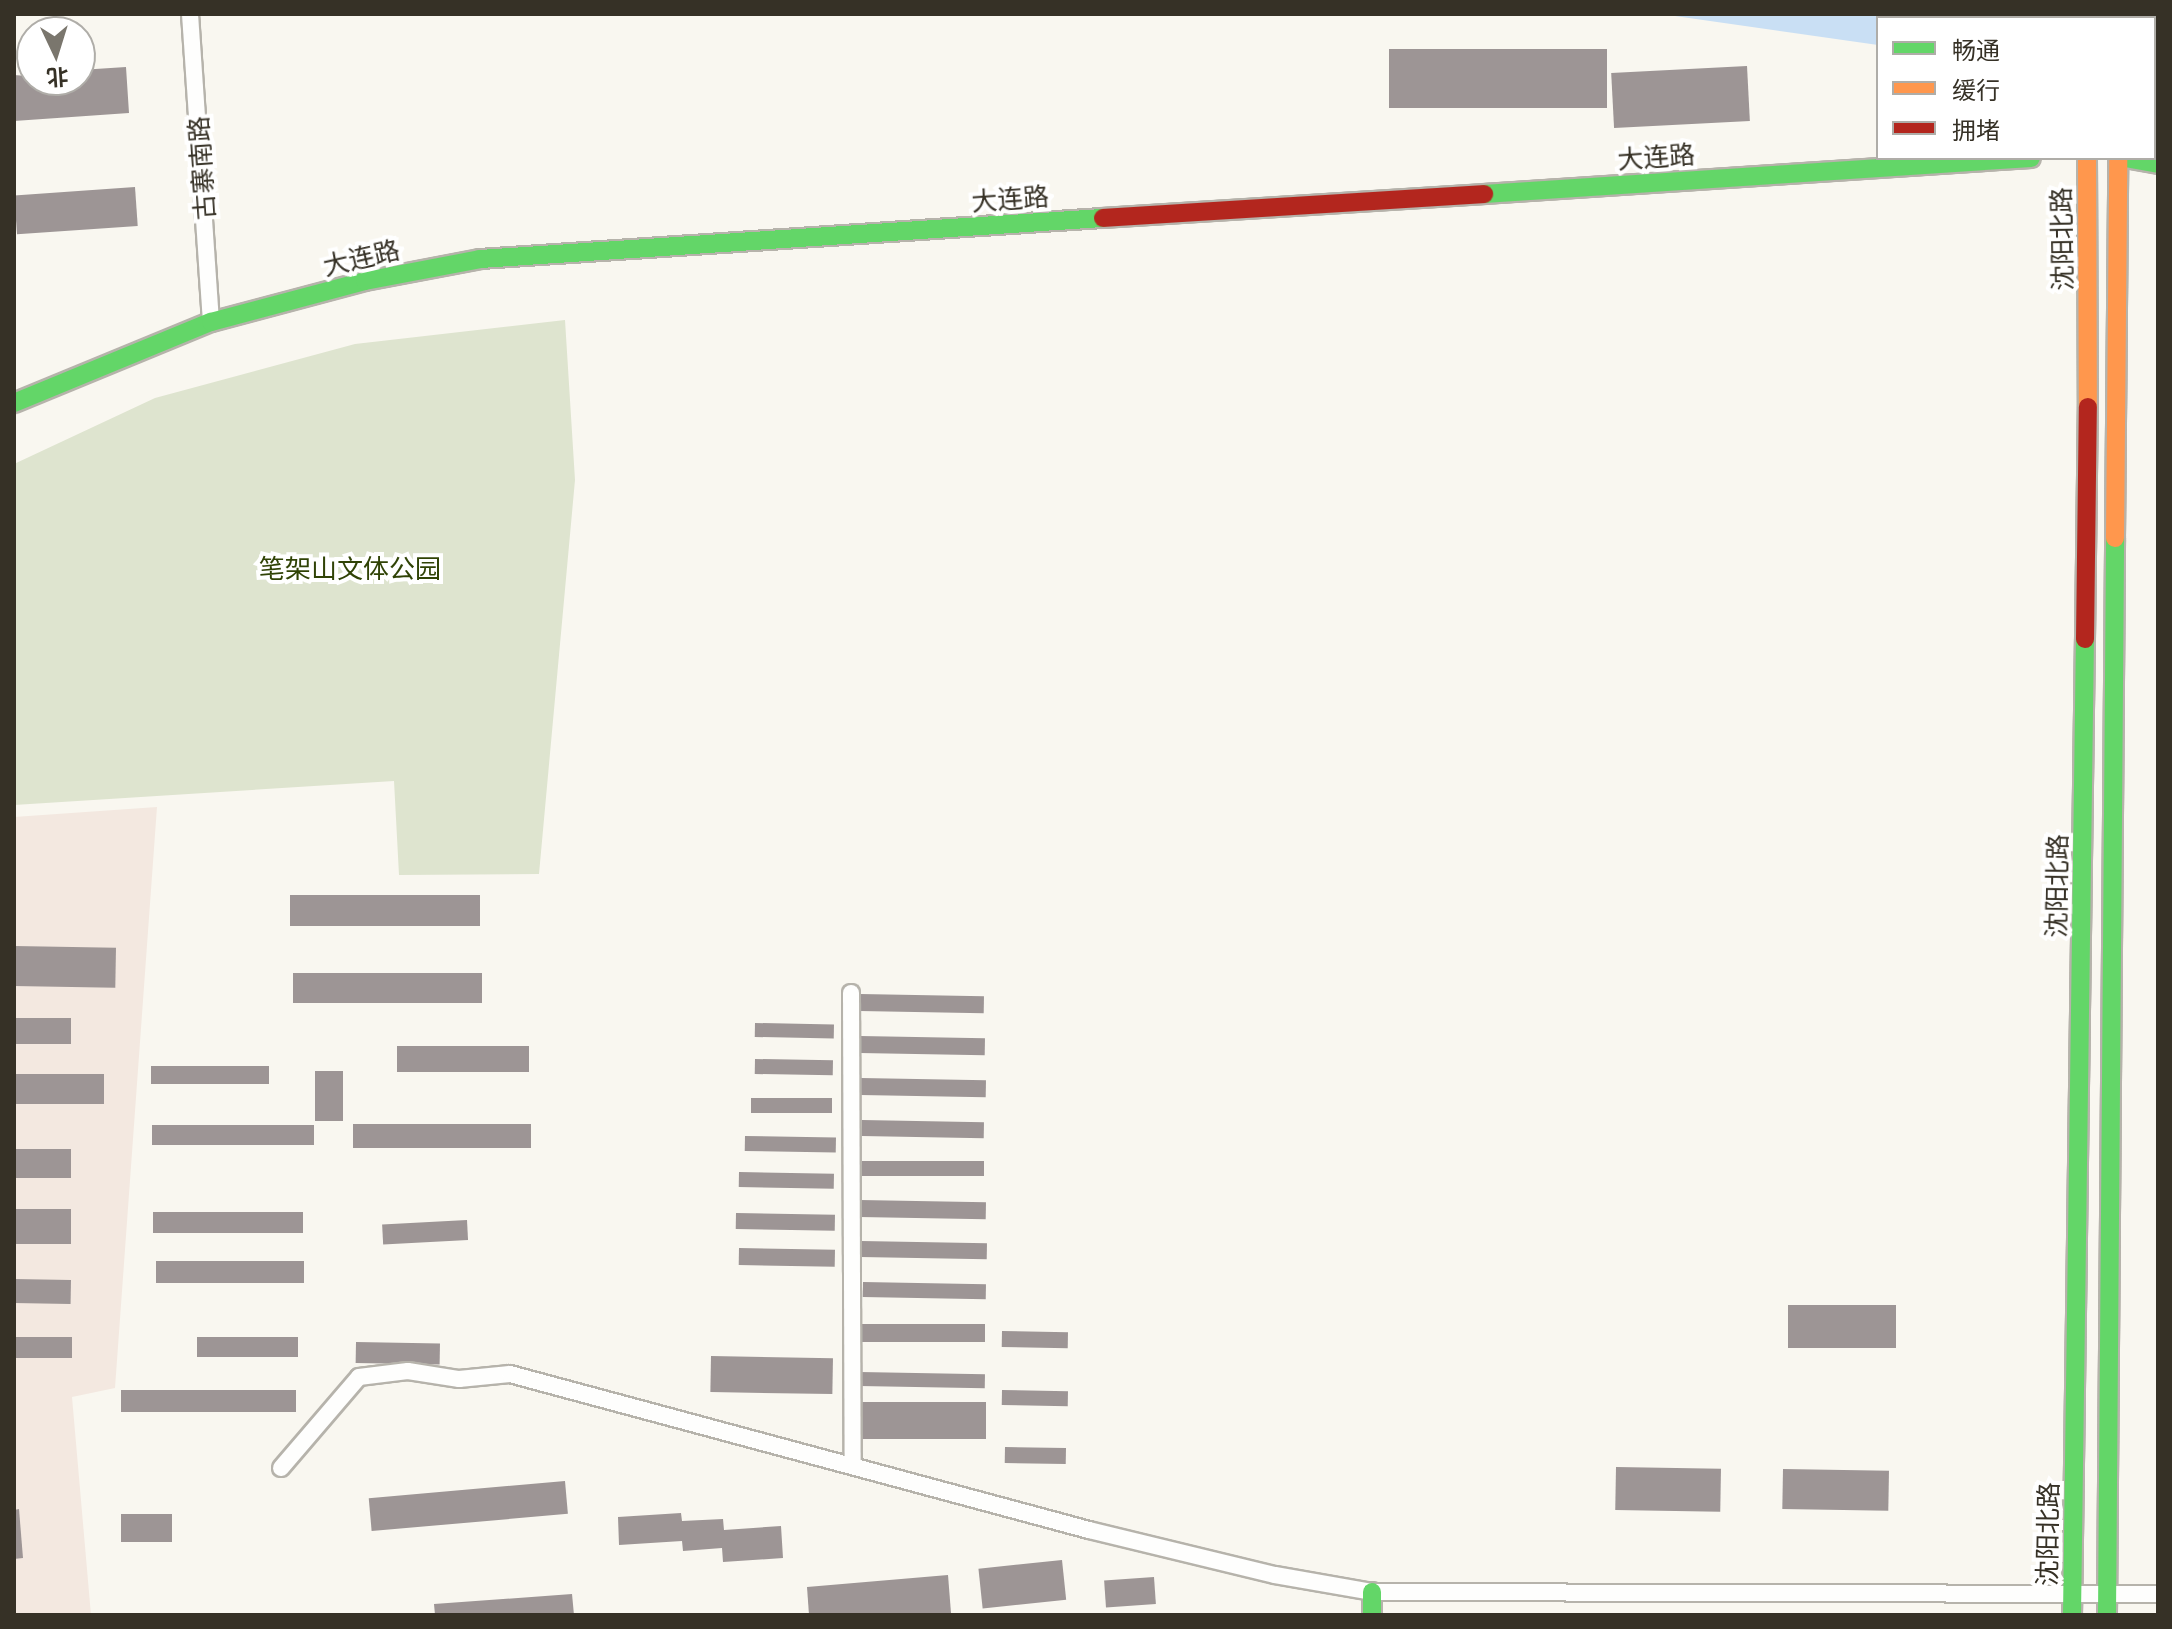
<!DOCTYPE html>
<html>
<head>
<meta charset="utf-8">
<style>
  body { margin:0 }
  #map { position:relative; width:2172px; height:1629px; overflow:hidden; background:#f9f7f0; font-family:"Exo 2","Noto Sans SC",sans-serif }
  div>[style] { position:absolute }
  .industrial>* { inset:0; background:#f3e8e0 }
  .green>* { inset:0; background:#dee4cf }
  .water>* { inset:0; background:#c9dff4 }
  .building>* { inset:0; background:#9d9595; transform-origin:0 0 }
  .roads { filter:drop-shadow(2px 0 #b6b3ab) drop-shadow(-2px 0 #b6b3ab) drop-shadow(0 2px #b6b3ab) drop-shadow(0 -2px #b6b3ab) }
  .street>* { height:16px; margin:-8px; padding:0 8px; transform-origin:8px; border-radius:8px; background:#fefefd }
  .fast>* { height:18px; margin:-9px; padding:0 9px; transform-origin:9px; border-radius:9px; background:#63d668 }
  .slow>* { height:18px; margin:-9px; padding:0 9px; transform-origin:9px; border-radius:9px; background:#ff974d }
  .jam>* { height:18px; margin:-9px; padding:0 9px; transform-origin:9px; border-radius:9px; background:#b3261e }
  span { translate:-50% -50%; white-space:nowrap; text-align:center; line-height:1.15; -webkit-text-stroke:8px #fff; paint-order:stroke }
  .street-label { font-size:26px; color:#363126 }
  .park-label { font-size:26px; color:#304306 }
  .frame { position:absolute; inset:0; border:16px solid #363126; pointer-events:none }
  .legend { position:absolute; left:1876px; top:16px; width:280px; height:144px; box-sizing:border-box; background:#fff; border:2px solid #afada8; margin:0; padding:10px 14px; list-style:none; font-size:24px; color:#363126 }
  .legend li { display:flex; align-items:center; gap:16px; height:40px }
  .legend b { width:40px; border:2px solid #afada8 }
  .north { position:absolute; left:16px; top:16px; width:80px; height:80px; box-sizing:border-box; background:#fff; border:2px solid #afada8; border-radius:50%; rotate:176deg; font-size:22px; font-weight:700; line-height:32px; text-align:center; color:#363126 }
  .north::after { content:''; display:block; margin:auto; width:28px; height:36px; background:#7a766d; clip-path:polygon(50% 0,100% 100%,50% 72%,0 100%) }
</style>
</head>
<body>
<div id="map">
  <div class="industrial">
    <i style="clip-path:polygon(157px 807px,115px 1388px,72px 1397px,91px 1615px,14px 1615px,14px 817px)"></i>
  </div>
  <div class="green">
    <i style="clip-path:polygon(565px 320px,575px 480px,539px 874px,399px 875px,394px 781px,14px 805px,14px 464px,155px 398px,355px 344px)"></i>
  </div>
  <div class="water">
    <i style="clip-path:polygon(1661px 14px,1957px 14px,1985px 18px,1878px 18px,1878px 45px)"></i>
  </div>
  <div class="building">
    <i style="left:1607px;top:49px;width:59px;height:218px;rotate:90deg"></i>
    <i style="left:1747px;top:66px;width:55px;height:136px;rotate:87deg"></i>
    <i style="clip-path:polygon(126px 67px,129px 113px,14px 121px,14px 75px,80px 80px,80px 70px)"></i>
    <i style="left:135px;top:187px;width:39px;height:121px;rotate:86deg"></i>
    <i style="left:480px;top:895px;width:31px;height:190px;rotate:90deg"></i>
    <i style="left:14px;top:946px;width:102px;height:40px;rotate:1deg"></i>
    <i style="left:482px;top:973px;width:30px;height:189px;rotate:90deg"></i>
    <i style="left:860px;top:994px;width:124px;height:17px;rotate:1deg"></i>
    <i style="left:14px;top:1018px;width:57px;height:26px"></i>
    <i style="left:755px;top:1023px;width:79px;height:14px;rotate:1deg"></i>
    <i style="left:860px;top:1036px;width:125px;height:17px;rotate:1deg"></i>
    <i style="left:397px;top:1046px;width:132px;height:26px"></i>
    <i style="left:755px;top:1059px;width:78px;height:15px;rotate:1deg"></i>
    <i style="left:151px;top:1066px;width:118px;height:18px"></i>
    <i style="left:343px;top:1071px;width:50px;height:28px;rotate:90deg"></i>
    <i style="left:14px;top:1074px;width:90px;height:30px"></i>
    <i style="left:861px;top:1078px;width:125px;height:17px;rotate:1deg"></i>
    <i style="left:751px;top:1098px;width:81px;height:15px"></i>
    <i style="left:862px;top:1120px;width:122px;height:16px;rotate:1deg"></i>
    <i style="left:353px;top:1124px;width:178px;height:24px"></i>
    <i style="left:152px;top:1125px;width:162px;height:20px"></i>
    <i style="left:745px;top:1136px;width:91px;height:15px;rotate:1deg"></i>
    <i style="left:71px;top:1149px;width:29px;height:57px;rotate:90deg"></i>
    <i style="left:862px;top:1161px;width:122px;height:15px"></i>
    <i style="left:739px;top:1172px;width:95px;height:15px;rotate:1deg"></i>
    <i style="left:860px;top:1200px;width:126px;height:17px;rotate:1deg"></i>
    <i style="left:71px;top:1209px;width:35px;height:57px;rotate:90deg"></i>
    <i style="left:303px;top:1212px;width:21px;height:150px;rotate:90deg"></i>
    <i style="left:736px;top:1213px;width:99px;height:16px;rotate:1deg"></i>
    <i style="left:467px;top:1220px;width:20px;height:85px;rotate:87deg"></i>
    <i style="left:861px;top:1241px;width:126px;height:16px;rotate:1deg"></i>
    <i style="left:739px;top:1248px;width:96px;height:17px;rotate:1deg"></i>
    <i style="left:304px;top:1261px;width:22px;height:148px;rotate:90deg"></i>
    <i style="left:14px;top:1279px;width:57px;height:24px;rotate:1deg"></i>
    <i style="left:863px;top:1282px;width:123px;height:15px;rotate:1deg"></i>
    <i style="left:1788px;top:1305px;width:108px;height:43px"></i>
    <i style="left:862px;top:1324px;width:123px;height:18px"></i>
    <i style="left:1002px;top:1331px;width:66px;height:16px;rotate:1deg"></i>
    <i style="left:14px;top:1337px;width:58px;height:21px"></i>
    <i style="left:197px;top:1337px;width:101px;height:20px"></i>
    <i style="left:356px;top:1342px;width:84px;height:21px;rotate:1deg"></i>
    <i style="left:711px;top:1356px;width:122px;height:36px;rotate:1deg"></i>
    <i style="left:860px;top:1372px;width:125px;height:14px;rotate:1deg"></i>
    <i style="left:296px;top:1390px;width:22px;height:175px;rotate:90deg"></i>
    <i style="left:1002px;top:1390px;width:66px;height:15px;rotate:1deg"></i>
    <i style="left:862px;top:1402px;width:124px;height:37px"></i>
    <i style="left:1005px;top:1447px;width:61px;height:16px;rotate:1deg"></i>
    <i style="left:1616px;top:1467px;width:105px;height:43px;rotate:1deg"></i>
    <i style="left:1783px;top:1469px;width:106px;height:40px;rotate:1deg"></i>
    <i style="left:565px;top:1481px;width:33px;height:197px;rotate:85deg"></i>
    <i style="clip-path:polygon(19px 1509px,23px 1558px,14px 1559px,14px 1510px)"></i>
    <i style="clip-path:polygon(681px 1513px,682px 1521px,723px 1519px,724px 1530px,781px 1526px,783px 1558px,723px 1562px,722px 1548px,683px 1551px,682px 1541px,619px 1545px,618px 1517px)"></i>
    <i style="left:172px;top:1514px;width:28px;height:51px;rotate:90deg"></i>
    <i style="left:1062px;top:1560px;width:40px;height:84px;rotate:84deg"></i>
    <i style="clip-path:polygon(948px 1575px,951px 1613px,809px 1615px,807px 1587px)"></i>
    <i style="left:1154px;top:1577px;width:27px;height:50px;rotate:86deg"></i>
    <i style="clip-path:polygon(572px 1594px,574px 1615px,435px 1615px,434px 1604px)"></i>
  </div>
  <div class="roads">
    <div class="street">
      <i style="left:190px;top:14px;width:309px;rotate:86.1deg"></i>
      <i style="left:851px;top:993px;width:473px;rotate:89.8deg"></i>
      <i style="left:281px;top:1468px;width:120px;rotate:-49.4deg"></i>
      <i style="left:359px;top:1377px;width:49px;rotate:-7deg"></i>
      <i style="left:408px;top:1371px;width:52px;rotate:8.9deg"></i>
      <i style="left:459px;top:1379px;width:51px;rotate:-5.6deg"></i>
      <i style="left:510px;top:1374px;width:600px;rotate:15.08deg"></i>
      <i style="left:1089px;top:1530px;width:191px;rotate:13.6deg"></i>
      <i style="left:1275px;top:1575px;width:98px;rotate:9.9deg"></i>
      <i style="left:1372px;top:1592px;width:786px;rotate:0.15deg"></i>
    </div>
    <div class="fast">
      <i style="left:2125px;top:158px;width:34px;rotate:10deg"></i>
      <i style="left:1484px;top:194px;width:548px;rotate:-3.77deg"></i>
      <i style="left:14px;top:403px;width:213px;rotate:-22.4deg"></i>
      <i style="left:211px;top:322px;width:159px;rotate:-14.9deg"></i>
      <i style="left:365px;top:281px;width:117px;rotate:-10.8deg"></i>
      <i style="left:480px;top:259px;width:624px;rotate:-3.77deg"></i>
      <i style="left:1372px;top:1592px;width:23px;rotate:90deg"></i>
      <i style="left:2072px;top:1615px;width:976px;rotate:-89.24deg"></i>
      <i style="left:2107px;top:1615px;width:1077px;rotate:-89.57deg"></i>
    </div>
    <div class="slow">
      <i style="left:2081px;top:14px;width:4px;rotate:90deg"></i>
      <i style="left:2087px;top:158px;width:249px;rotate:89.8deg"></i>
      <i style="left:2115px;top:538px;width:380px;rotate:-89.5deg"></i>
    </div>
    <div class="jam">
      <i style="left:2111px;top:14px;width:4px;rotate:90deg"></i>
      <i style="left:1103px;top:218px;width:382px;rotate:-3.6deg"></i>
      <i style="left:2085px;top:639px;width:232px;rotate:-89.3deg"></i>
    </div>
  </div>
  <div class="street-label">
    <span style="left:1656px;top:156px;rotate:-4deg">大连路</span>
    <span style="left:201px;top:168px;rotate:-94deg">古寨南路</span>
    <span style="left:1010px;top:198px;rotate:-4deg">大连路</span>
    <span style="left:2061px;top:239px;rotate:-91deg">沈阳北路</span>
    <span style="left:361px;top:257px;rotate:-13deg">大连路</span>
    <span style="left:2056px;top:886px;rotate:-89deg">沈阳北路</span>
    <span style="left:2047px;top:1534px;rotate:-89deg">沈阳北路</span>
  </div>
  <div class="park-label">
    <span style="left:350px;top:568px">笔架山文体公园</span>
  </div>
  <div class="frame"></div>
  <ul class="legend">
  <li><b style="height:10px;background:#63d668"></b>畅通</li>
  <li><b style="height:10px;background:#ff974d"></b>缓行</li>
  <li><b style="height:10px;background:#b3261e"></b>拥堵</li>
  </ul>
  <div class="north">北</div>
</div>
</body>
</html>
